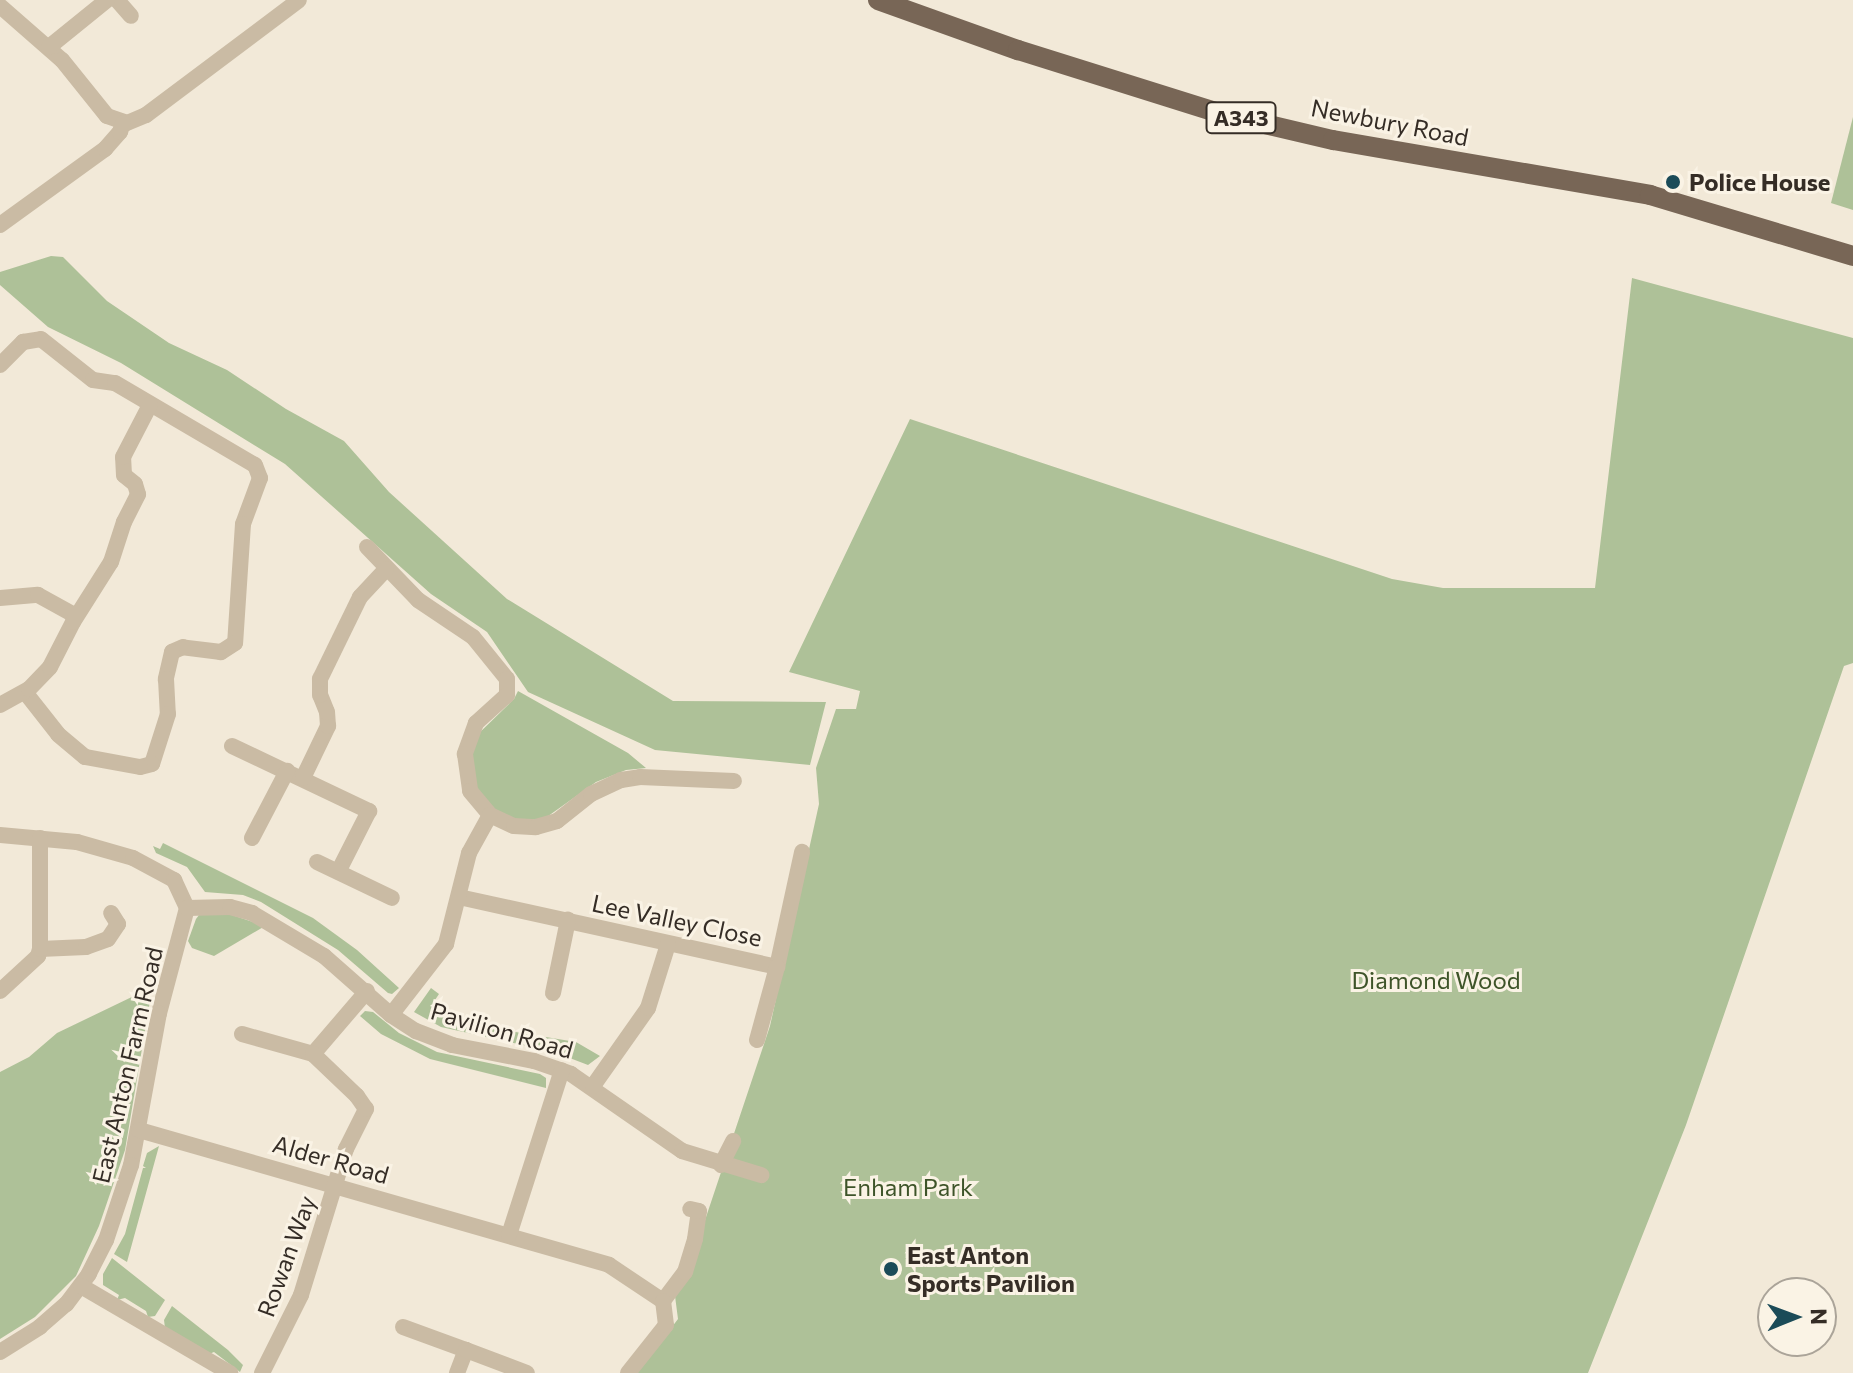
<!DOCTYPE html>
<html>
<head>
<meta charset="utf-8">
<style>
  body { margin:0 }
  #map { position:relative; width:1853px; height:1373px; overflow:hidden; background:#f2e9d8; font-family:Commissioner,sans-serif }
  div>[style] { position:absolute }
  .green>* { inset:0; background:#aec198 }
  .street>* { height:16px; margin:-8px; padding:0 8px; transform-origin:8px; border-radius:8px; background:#cabba4 }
  .primary>* { height:20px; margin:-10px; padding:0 10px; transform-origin:10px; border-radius:10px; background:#786656 }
  .dots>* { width:22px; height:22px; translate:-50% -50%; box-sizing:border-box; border:4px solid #faf3e5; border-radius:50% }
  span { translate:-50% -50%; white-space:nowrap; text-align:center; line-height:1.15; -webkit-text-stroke:6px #faf3e5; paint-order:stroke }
  .shield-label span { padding:2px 6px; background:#faf3e5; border:2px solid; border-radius:6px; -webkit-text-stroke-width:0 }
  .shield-label { font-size:22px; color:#352d26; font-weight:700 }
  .street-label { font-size:24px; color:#352d26 }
  .poi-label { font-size:24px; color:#352d26; font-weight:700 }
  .left { translate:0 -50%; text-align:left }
  .park-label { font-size:24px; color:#3e5429 }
  .north { position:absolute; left:1757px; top:1277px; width:80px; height:80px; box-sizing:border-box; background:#faf3e5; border:2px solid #aba499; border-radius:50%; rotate:89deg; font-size:22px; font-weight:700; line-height:32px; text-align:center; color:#352d26 }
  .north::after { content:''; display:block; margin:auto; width:28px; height:36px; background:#1b4b58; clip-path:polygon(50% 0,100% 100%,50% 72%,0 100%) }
</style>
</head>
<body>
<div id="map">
  <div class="green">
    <i style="clip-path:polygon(1853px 117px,1853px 210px,1831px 203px)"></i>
    <i style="clip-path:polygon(51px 256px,63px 257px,107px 301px,169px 343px,227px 370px,286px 409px,344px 441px,389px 492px,507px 599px,673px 701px,826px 702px,810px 765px,655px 750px,528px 692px,487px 632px,431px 594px,285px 464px,121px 363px,48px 327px,0 285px,0 272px)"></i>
    <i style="clip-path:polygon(1632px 278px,1853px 338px,1853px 663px,1844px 666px,1686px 1125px,1588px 1373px,637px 1373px,678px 1319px,675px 1296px,701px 1232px,770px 1026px,819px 804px,816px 768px,836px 709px,856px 709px,860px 691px,789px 672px,910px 419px,1392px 579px,1443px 588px,1595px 588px)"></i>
    <i style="clip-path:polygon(518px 691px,628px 753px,646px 768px,626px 770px,596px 782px,544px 819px,518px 820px,499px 814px,481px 799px,471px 777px,473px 739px,514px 699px)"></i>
    <i style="clip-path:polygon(163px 843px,313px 918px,357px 950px,399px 988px,392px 994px,388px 993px,338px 950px,261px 902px,243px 895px,205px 892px,187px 867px,156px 853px,153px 846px,160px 849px)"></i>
    <i style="clip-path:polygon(226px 913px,265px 926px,214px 956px,192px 948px,188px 941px,196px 919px,199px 915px)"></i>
    <i style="clip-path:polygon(431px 988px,439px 994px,435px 1000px,437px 1014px,462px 1023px,576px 1042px,600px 1056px,588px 1065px,554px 1052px,441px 1027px,414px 1012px)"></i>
    <i style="clip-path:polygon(138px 994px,150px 1001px,125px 1150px,99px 1226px,76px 1276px,35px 1317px,0 1339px,0 1072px,29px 1057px,57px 1033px)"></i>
    <i style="clip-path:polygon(365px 1011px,373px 1012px,399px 1033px,437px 1052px,540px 1074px,546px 1078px,546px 1088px,430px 1059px,381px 1034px,360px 1016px)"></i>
    <i style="clip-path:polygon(159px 1146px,127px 1262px,114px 1254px,125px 1234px,143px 1168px,146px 1168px,143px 1166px,147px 1153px)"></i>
    <i style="clip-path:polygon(112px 1258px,165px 1300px,155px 1316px,148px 1317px,146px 1311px,125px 1298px,117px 1300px,119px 1295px,103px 1285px,103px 1274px)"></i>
    <i style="clip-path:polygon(172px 1306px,228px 1350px,243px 1365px,240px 1372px,214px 1352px,209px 1354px,165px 1328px,164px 1320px)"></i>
  </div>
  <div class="street">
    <i style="left:117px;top:0;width:21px;rotate:49deg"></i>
    <i style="left:0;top:6px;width:82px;rotate:41.1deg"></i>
    <i style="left:62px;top:60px;width:72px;rotate:51.2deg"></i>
    <i style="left:107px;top:116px;width:21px;rotate:19deg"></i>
    <i style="left:127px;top:123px;width:21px;rotate:-23deg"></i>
    <i style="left:146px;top:115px;width:191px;rotate:-36.9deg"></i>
    <i style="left:49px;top:47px;width:75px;rotate:-39deg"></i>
    <i style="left:0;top:225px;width:130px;rotate:-35.9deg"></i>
    <i style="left:105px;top:149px;width:23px;rotate:-49deg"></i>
    <i style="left:120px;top:132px;width:9px;rotate:-72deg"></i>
    <i style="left:0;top:365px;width:33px;rotate:-45deg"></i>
    <i style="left:23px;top:342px;width:18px;rotate:-9deg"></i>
    <i style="left:41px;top:339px;width:66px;rotate:38.3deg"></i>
    <i style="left:93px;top:380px;width:22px;rotate:8deg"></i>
    <i style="left:115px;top:383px;width:162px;rotate:30.4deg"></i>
    <i style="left:255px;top:465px;width:14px;rotate:69deg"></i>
    <i style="left:260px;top:478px;width:49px;rotate:110.3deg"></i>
    <i style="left:243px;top:524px;width:119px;rotate:93.8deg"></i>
    <i style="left:235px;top:643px;width:17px;rotate:147deg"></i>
    <i style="left:221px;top:652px;width:38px;rotate:-173deg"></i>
    <i style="left:183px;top:647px;width:12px;rotate:156deg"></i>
    <i style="left:172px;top:652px;width:28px;rotate:103deg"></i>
    <i style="left:166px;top:679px;width:35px;rotate:87deg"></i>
    <i style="left:168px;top:714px;width:52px;rotate:107.7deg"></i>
    <i style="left:152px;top:764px;width:12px;rotate:166deg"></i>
    <i style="left:140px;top:767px;width:56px;rotate:-169.7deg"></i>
    <i style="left:85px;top:757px;width:35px;rotate:-140deg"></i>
    <i style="left:58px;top:734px;width:53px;rotate:-128.2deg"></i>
    <i style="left:367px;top:547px;width:74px;rotate:46.1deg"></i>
    <i style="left:418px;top:600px;width:66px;rotate:33.9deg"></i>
    <i style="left:473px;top:637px;width:54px;rotate:51deg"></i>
    <i style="left:507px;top:679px;width:16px;rotate:90deg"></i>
    <i style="left:507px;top:695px;width:42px;rotate:137.9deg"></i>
    <i style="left:476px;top:723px;width:33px;rotate:110deg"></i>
    <i style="left:465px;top:754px;width:37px;rotate:82deg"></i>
    <i style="left:470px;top:791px;width:31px;rotate:50deg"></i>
    <i style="left:490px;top:815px;width:26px;rotate:25deg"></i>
    <i style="left:514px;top:826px;width:22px;rotate:3deg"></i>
    <i style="left:536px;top:827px;width:22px;rotate:-16deg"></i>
    <i style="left:557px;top:821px;width:43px;rotate:-38.5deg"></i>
    <i style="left:591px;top:794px;width:33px;rotate:-25deg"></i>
    <i style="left:621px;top:780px;width:19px;rotate:-9deg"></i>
    <i style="left:640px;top:777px;width:94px;rotate:2.4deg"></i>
    <i style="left:0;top:598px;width:38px;rotate:-5deg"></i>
    <i style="left:38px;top:595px;width:43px;rotate:28.9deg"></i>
    <i style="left:0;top:705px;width:33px;rotate:-29deg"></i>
    <i style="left:29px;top:689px;width:30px;rotate:-46deg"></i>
    <i style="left:50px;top:667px;width:51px;rotate:-62.9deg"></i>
    <i style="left:73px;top:622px;width:71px;rotate:-57.7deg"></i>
    <i style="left:111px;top:562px;width:42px;rotate:-72deg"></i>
    <i style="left:124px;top:522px;width:31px;rotate:-63deg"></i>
    <i style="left:138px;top:494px;width:10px;rotate:-107deg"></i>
    <i style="left:135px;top:484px;width:14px;rotate:-141deg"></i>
    <i style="left:124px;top:475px;width:18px;rotate:-93deg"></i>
    <i style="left:123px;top:457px;width:59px;rotate:-62.6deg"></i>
    <i style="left:232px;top:746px;width:152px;rotate:25.4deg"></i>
    <i style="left:369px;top:811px;width:68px;rotate:116.9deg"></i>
    <i style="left:303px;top:778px;width:58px;rotate:-64.3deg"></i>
    <i style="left:328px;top:726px;width:14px;rotate:-94deg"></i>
    <i style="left:327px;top:712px;width:18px;rotate:-112deg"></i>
    <i style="left:320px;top:695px;width:16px;rotate:-90deg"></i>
    <i style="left:320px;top:679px;width:91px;rotate:-64deg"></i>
    <i style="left:360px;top:597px;width:38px;rotate:-47deg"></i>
    <i style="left:0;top:835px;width:77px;rotate:5.2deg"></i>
    <i style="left:77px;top:842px;width:58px;rotate:15.9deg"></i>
    <i style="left:133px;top:858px;width:47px;rotate:28.2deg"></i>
    <i style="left:174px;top:880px;width:31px;rotate:65deg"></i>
    <i style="left:187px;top:908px;width:109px;rotate:104.9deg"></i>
    <i style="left:159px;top:1013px;width:155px;rotate:100.4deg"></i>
    <i style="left:131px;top:1165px;width:79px;rotate:108.4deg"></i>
    <i style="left:106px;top:1240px;width:38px;rotate:117deg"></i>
    <i style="left:89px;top:1274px;width:38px;rotate:127deg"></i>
    <i style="left:66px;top:1304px;width:35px;rotate:139deg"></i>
    <i style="left:40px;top:1327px;width:47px;rotate:148deg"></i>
    <i style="left:252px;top:838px;width:76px;rotate:-62.4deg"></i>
    <i style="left:317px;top:862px;width:83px;rotate:25.6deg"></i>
    <i style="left:459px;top:897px;width:326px;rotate:12.4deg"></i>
    <i style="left:777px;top:967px;width:118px;rotate:-77.7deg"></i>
    <i style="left:187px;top:908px;width:43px;rotate:-1.3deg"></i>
    <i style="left:230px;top:907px;width:23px;rotate:15deg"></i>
    <i style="left:252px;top:913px;width:84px;rotate:30.8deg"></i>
    <i style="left:324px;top:956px;width:89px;rotate:41.4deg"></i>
    <i style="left:391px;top:1015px;width:30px;rotate:33deg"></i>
    <i style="left:416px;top:1031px;width:39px;rotate:21deg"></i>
    <i style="left:452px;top:1045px;width:84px;rotate:11deg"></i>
    <i style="left:534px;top:1061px;width:39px;rotate:19deg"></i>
    <i style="left:571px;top:1074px;width:135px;rotate:34.7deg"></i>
    <i style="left:682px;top:1151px;width:83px;rotate:16.9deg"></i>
    <i style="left:40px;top:949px;width:46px;rotate:-2.5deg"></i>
    <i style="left:86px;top:947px;width:23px;rotate:-20deg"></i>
    <i style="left:108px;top:939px;width:18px;rotate:-56deg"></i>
    <i style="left:118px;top:924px;width:13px;rotate:-122deg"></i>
    <i style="left:0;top:991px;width:52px;rotate:-42.6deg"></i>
    <i style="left:38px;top:956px;width:7px;rotate:-74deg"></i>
    <i style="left:40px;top:949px;width:111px;rotate:-90deg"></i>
    <i style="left:553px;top:993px;width:75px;rotate:-78.4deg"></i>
    <i style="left:391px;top:1015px;width:90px;rotate:-52.2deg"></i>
    <i style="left:446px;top:944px;width:94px;rotate:-75.8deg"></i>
    <i style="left:469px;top:853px;width:43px;rotate:-61.1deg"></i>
    <i style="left:242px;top:1034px;width:74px;rotate:15.7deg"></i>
    <i style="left:313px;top:1054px;width:83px;rotate:-49.4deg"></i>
    <i style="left:757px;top:1040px;width:76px;rotate:-74.7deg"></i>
    <i style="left:593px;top:1086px;width:95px;rotate:-54.8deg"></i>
    <i style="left:648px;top:1008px;width:67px;rotate:-72.6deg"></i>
    <i style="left:139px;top:1130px;width:489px;rotate:16deg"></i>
    <i style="left:609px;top:1265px;width:65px;rotate:33.7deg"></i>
    <i style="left:663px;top:1301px;width:36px;rotate:-53deg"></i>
    <i style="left:685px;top:1272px;width:34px;rotate:-73deg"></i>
    <i style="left:695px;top:1239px;width:28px;rotate:-82deg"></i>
    <i style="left:699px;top:1211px;width:9px;rotate:-167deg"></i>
    <i style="left:721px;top:1165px;width:27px;rotate:-63deg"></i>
    <i style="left:509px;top:1235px;width:173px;rotate:-72.2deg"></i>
    <i style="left:81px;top:1286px;width:173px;rotate:30.3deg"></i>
    <i style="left:403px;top:1327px;width:67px;rotate:20.1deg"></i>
    <i style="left:262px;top:1373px;width:87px;rotate:-63.4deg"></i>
    <i style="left:301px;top:1295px;width:153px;rotate:-72.9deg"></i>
    <i style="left:346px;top:1149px;width:45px;rotate:-63.4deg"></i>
    <i style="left:366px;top:1109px;width:16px;rotate:-125deg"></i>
    <i style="left:357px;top:1096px;width:61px;rotate:-136.3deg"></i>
    <i style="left:457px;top:1373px;width:25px;rotate:-69deg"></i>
    <i style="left:466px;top:1350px;width:65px;rotate:20.7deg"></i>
    <i style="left:628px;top:1373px;width:61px;rotate:-51.6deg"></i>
    <i style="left:666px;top:1325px;width:24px;rotate:-97deg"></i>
  </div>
  <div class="primary">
    <i style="left:878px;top:0;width:149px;rotate:19.7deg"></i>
    <i style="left:1018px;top:50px;width:218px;rotate:17.4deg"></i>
    <i style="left:1226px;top:115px;width:110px;rotate:13.2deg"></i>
    <i style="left:1333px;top:140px;width:322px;rotate:9.8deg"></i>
    <i style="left:1650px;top:195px;width:212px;rotate:16.7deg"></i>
  </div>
  <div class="dots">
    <i style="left:1673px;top:182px;background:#1b4b58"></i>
    <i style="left:891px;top:1269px;background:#1b4b58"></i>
  </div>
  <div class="shield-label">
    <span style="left:1241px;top:118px">A343</span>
  </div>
  <div class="street-label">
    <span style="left:1390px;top:122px;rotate:11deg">Newbury Road</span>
    <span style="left:677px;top:920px;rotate:12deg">Lee Valley Close</span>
    <span style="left:502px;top:1030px;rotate:16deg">Pavilion Road</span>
    <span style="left:127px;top:1065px;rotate:-77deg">East Anton Farm Road</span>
    <span style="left:331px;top:1159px;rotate:16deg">Alder Road</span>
    <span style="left:286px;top:1256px;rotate:-70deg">Rowan Way</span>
  </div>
  <div class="poi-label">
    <span class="left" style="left:1689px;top:182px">Police House</span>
    <span class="left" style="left:907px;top:1269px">East Anton<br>Sports Pavilion</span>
  </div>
  <div class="park-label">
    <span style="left:1436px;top:980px">Diamond Wood</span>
    <span style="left:908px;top:1187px">Enham Park</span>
  </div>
  <div class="north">N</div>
</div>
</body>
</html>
